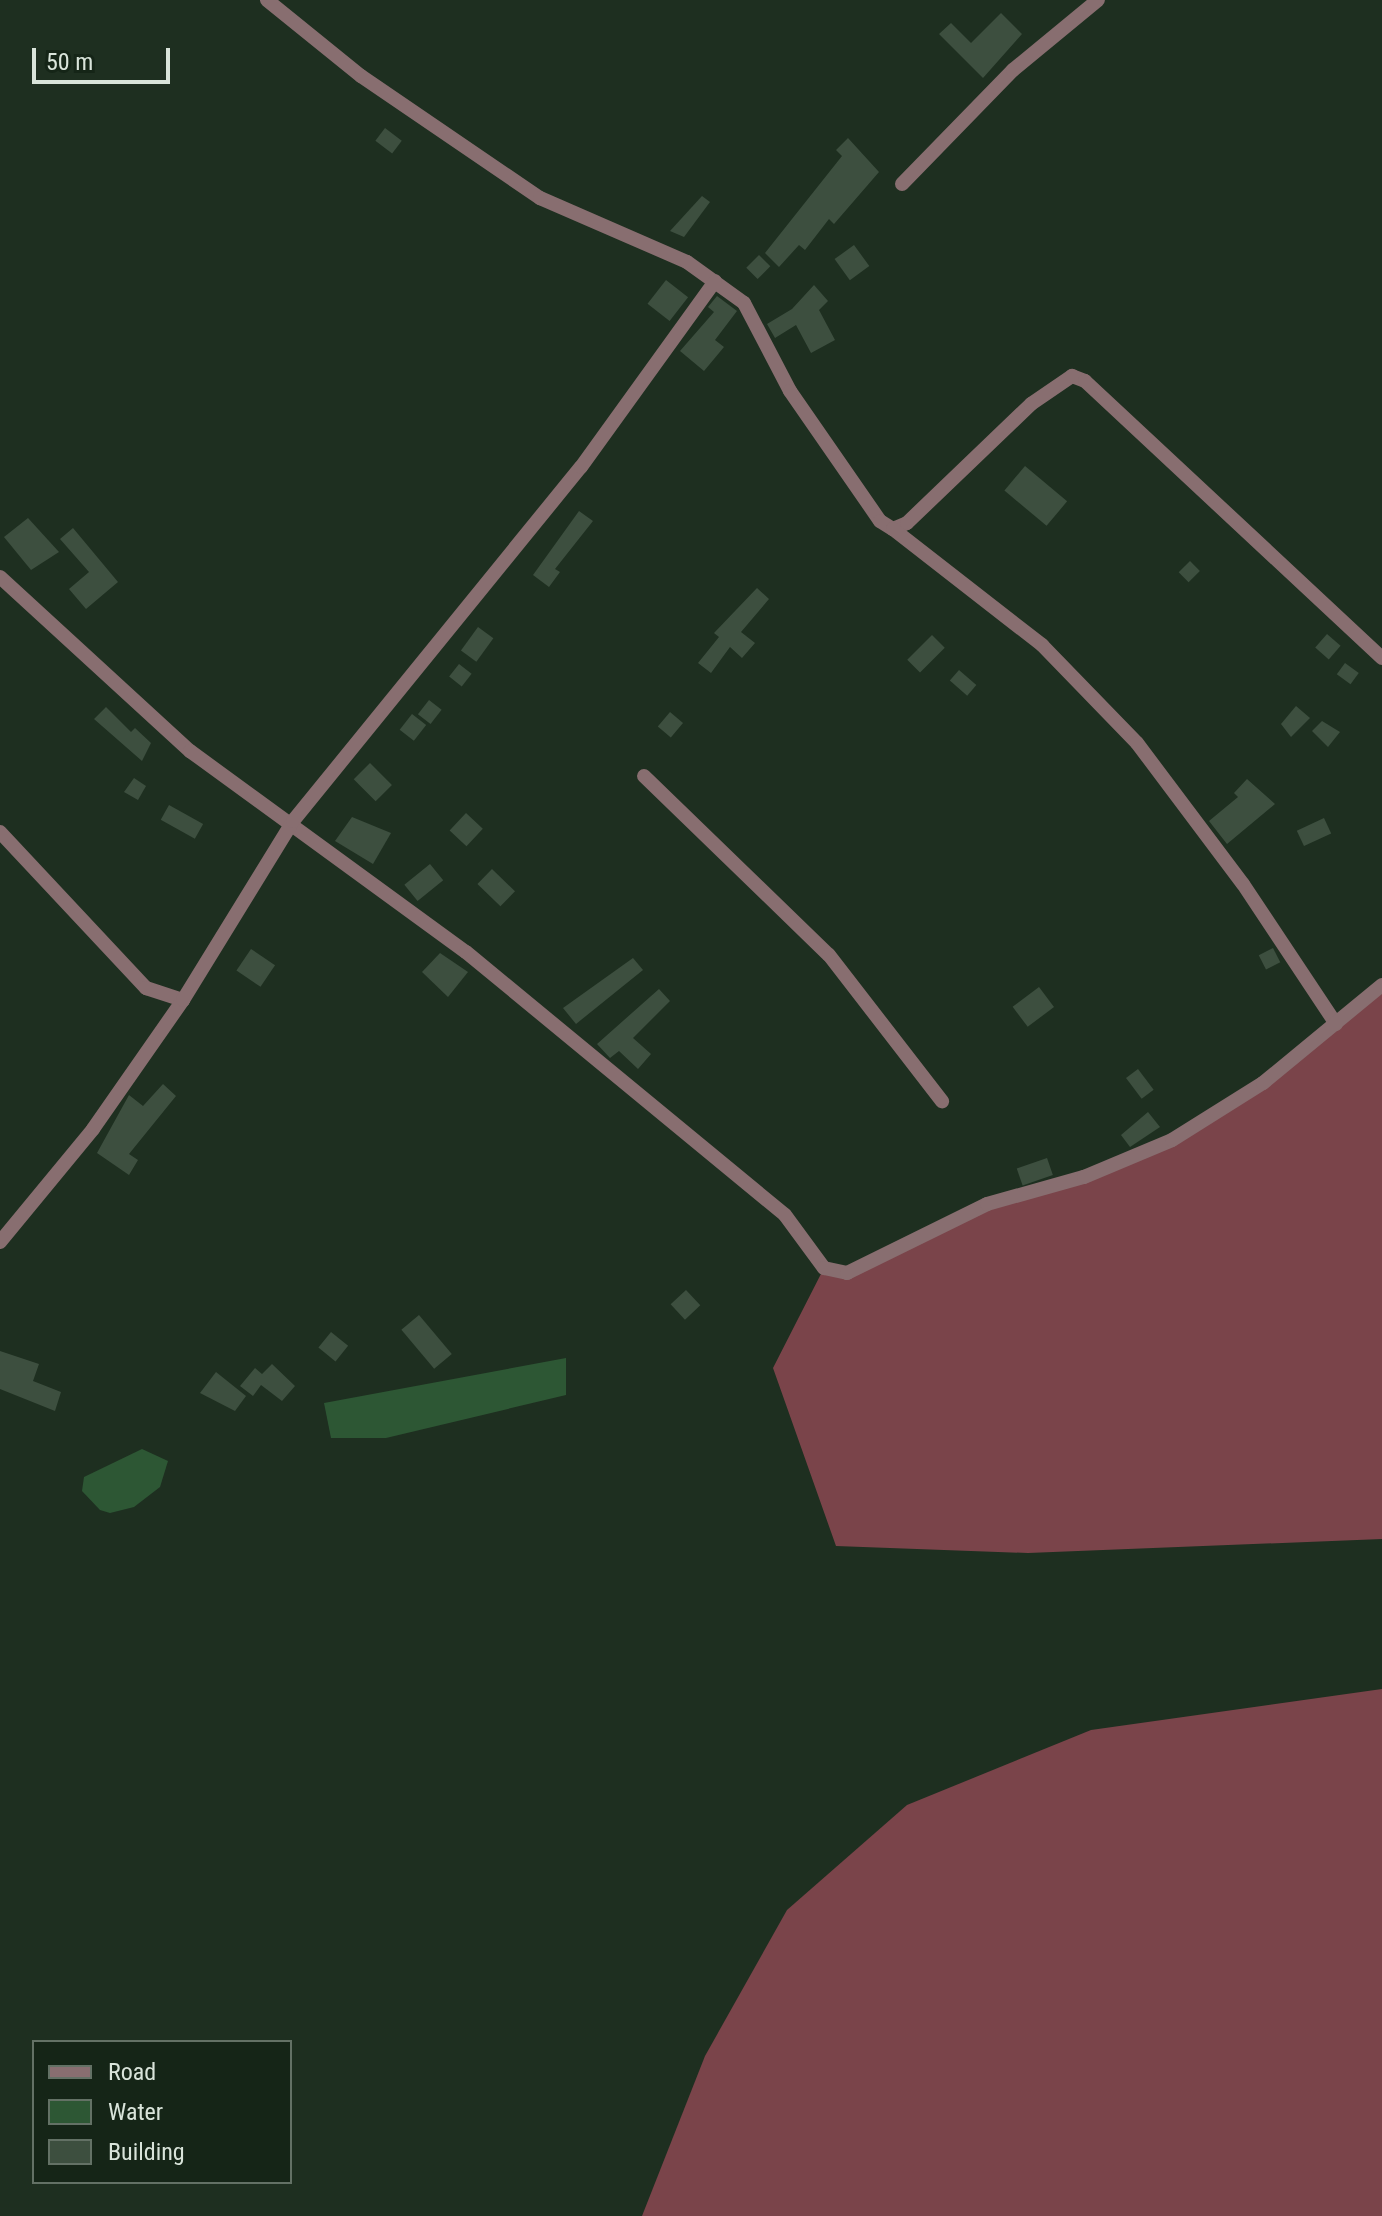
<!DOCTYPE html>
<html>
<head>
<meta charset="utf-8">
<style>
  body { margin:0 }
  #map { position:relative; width:1382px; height:2216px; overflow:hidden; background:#1e2f20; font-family:"Roboto Condensed",sans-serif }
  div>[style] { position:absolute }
  .forest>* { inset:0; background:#7a444a }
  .water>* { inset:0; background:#2d5734 }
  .building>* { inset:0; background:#3d4f3f; transform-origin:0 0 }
  .street>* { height:14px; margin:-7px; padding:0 7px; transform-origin:7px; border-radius:7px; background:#886e70 }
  span { translate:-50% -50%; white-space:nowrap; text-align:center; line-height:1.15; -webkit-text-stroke:7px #152517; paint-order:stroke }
  .legend { position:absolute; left:32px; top:2040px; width:260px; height:144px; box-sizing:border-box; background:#152517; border:2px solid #637165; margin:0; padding:10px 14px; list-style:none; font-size:24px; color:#d9e4da }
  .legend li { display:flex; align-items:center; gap:16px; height:40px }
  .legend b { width:40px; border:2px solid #637165 }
  .scale { position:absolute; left:32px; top:48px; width:138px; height:36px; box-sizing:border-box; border:4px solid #d9e4da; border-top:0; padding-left:10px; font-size:24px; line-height:28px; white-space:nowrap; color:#d9e4da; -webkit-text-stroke:6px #152517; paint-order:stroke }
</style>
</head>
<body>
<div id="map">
  <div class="forest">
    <i style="clip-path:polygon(1382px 985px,1382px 1539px,1028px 1553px,836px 1546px,773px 1368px,824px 1268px,847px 1273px,987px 1204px,1172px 1140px,1263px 1083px)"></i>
    <i style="clip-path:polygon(1382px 1689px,1382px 2216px,642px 2216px,705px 2056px,787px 1910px,907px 1805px,1091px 1730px)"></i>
  </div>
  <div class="water">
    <i style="clip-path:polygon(566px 1358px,566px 1395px,386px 1438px,331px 1438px,324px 1403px)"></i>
    <i style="clip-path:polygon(142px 1449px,168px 1461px,160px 1487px,134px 1507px,110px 1513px,100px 1510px,82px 1491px,84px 1477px)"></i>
  </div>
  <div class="building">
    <i style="clip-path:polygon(1001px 13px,1022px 34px,983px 78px,939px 34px,951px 23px,971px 43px)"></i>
    <i style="left:385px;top:128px;width:21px;height:16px;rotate:37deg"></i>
    <i style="clip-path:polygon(848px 138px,879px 172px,834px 224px,829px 219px,805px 250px,799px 245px,779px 267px,765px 253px,842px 156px,836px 150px)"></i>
    <i style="clip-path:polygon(702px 196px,710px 202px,684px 237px,670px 231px)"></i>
    <i style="left:854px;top:245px;width:26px;height:24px;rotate:54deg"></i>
    <i style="left:759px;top:255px;width:16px;height:18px;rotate:45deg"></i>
    <i style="left:666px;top:280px;width:28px;height:30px;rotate:38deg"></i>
    <i style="clip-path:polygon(814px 285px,828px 301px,819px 310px,835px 340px,811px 353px,796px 325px,775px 338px,767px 324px,792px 309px)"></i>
    <i style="clip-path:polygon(717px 296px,737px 311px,715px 340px,724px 347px,704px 371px,680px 351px,714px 312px,708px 307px)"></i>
    <i style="left:1025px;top:466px;width:55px;height:32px;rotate:40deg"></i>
    <i style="clip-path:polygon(579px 511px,593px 521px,555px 569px,560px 572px,549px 587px,533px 575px)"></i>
    <i style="clip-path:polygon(28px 518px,59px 552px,31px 570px,4px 537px)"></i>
    <i style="clip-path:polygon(73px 528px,118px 582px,86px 609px,69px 589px,89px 572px,60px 539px)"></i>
    <i style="left:1190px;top:561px;width:14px;height:16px;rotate:45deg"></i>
    <i style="clip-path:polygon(757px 588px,769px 599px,741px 632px,755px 643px,742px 658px,730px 647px,711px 673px,698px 663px,719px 637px,714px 633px)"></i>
    <i style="left:478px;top:627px;width:19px;height:29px;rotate:36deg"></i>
    <i style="left:1327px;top:634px;width:18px;height:18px;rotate:41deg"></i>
    <i style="left:932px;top:635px;width:18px;height:35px;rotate:45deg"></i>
    <i style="left:1345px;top:663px;width:17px;height:14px;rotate:36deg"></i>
    <i style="left:459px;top:664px;width:16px;height:16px;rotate:38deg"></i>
    <i style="left:959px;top:670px;width:23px;height:14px;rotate:41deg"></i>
    <i style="left:429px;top:700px;width:16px;height:18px;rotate:38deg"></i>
    <i style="clip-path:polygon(1296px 706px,1310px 718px,1291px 737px,1281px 724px)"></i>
    <i style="clip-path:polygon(106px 707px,131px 732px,135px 728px,151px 743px,142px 761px,94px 719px)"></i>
    <i style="left:670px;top:712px;width:17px;height:19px;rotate:40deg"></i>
    <i style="left:412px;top:714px;width:18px;height:20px;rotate:38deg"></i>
    <i style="clip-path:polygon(1322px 721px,1340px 732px,1328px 747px,1312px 731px)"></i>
    <i style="left:370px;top:763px;width:31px;height:23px;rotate:45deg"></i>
    <i style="clip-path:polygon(134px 778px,146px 786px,138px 800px,124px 792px)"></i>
    <i style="clip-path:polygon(1247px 779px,1275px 804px,1227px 844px,1209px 821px,1238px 797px,1234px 793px)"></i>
    <i style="left:169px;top:805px;width:39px;height:17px;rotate:29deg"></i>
    <i style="left:466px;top:813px;width:23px;height:24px;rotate:43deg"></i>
    <i style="clip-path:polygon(352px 817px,391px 833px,373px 864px,335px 841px)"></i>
    <i style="left:1324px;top:818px;width:17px;height:30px;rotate:65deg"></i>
    <i style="left:430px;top:864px;width:21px;height:33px;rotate:51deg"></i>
    <i style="left:492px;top:869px;width:32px;height:21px;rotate:44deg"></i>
    <i style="left:1273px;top:948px;width:16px;height:16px;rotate:63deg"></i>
    <i style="left:251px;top:949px;width:29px;height:26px;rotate:34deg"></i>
    <i style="clip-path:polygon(440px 953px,468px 972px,448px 997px,422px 972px)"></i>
    <i style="clip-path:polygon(633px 958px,643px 970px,576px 1024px,563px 1008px)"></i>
    <i style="left:1039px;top:987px;width:25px;height:33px;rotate:53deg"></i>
    <i style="clip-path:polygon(659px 989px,670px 1001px,633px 1038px,651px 1054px,638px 1069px,619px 1051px,610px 1058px,597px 1044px)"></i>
    <i style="left:1138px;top:1069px;width:26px;height:15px;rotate:53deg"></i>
    <i style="clip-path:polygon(163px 1084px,176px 1096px,129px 1154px,138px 1160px,129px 1175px,97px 1153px,129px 1095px,143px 1106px)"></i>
    <i style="clip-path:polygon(1148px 1112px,1160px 1127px,1130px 1147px,1121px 1135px)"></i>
    <i style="left:1047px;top:1158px;width:18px;height:32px;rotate:71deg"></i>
    <i style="left:686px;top:1290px;width:21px;height:21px;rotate:47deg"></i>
    <i style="left:419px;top:1315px;width:51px;height:23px;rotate:50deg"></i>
    <i style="left:331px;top:1332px;width:22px;height:20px;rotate:39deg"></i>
    <i style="clip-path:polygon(0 1351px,39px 1364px,33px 1381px,61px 1392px,55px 1411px,0 1389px)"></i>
    <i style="clip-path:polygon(272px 1364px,295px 1386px,282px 1401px,261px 1385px,253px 1396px,240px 1386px,255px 1368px,262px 1374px)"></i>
    <i style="clip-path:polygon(216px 1372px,246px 1396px,235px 1411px,200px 1393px)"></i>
  </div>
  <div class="street">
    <i style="left:267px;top:0;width:121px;rotate:39deg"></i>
    <i style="left:361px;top:76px;width:217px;rotate:34.3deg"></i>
    <i style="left:540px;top:198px;width:160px;rotate:23.5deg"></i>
    <i style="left:687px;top:262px;width:70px;rotate:35.7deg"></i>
    <i style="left:744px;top:303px;width:99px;rotate:62.4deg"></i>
    <i style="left:790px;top:391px;width:158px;rotate:55.3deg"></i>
    <i style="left:880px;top:521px;width:15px;rotate:32deg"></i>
    <i style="left:893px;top:529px;width:15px;rotate:-23deg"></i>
    <i style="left:907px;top:523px;width:172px;rotate:-43.8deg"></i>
    <i style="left:1031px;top:404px;width:50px;rotate:-34.3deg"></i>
    <i style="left:1072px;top:376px;width:14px;rotate:21deg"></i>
    <i style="left:1085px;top:381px;width:406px;rotate:43deg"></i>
    <i style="left:902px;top:184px;width:159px;rotate:-45.8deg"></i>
    <i style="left:1013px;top:70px;width:110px;rotate:-39.5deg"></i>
    <i style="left:893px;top:529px;width:189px;rotate:37.9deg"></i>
    <i style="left:1042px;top:645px;width:136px;rotate:45.9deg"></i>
    <i style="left:1137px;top:743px;width:176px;rotate:53.1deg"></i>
    <i style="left:1243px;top:884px;width:168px;rotate:56.4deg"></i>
    <i style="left:0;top:577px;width:258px;rotate:42.5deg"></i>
    <i style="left:190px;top:751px;width:341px;rotate:36.1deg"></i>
    <i style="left:466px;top:952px;width:413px;rotate:39.5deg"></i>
    <i style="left:785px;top:1215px;width:66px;rotate:53.7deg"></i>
    <i style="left:824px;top:1268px;width:24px;rotate:12deg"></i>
    <i style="left:847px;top:1273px;width:156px;rotate:-26.2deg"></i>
    <i style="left:987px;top:1204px;width:101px;rotate:-15.6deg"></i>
    <i style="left:1084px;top:1177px;width:95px;rotate:-22.8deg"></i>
    <i style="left:1172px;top:1140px;width:107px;rotate:-32.1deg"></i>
    <i style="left:1263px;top:1083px;width:154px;rotate:-39.5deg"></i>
    <i style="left:644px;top:776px;width:257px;rotate:44.1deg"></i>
    <i style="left:829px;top:955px;width:185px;rotate:52.3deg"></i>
    <i style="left:0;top:832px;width:214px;rotate:46.9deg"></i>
    <i style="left:146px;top:988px;width:39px;rotate:18deg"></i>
    <i style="left:0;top:1242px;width:146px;rotate:-50.5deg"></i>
    <i style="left:93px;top:1129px;width:157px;rotate:-55.1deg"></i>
    <i style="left:183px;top:1000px;width:210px;rotate:-58.4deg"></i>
    <i style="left:293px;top:821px;width:456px;rotate:-50.9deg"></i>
    <i style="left:581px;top:467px;width:229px;rotate:-54.2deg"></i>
  </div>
  <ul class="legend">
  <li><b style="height:10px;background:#886e70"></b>Road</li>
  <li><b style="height:22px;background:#2d5734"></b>Water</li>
  <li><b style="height:22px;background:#3d4f3f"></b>Building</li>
  </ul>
  <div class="scale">50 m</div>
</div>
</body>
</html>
